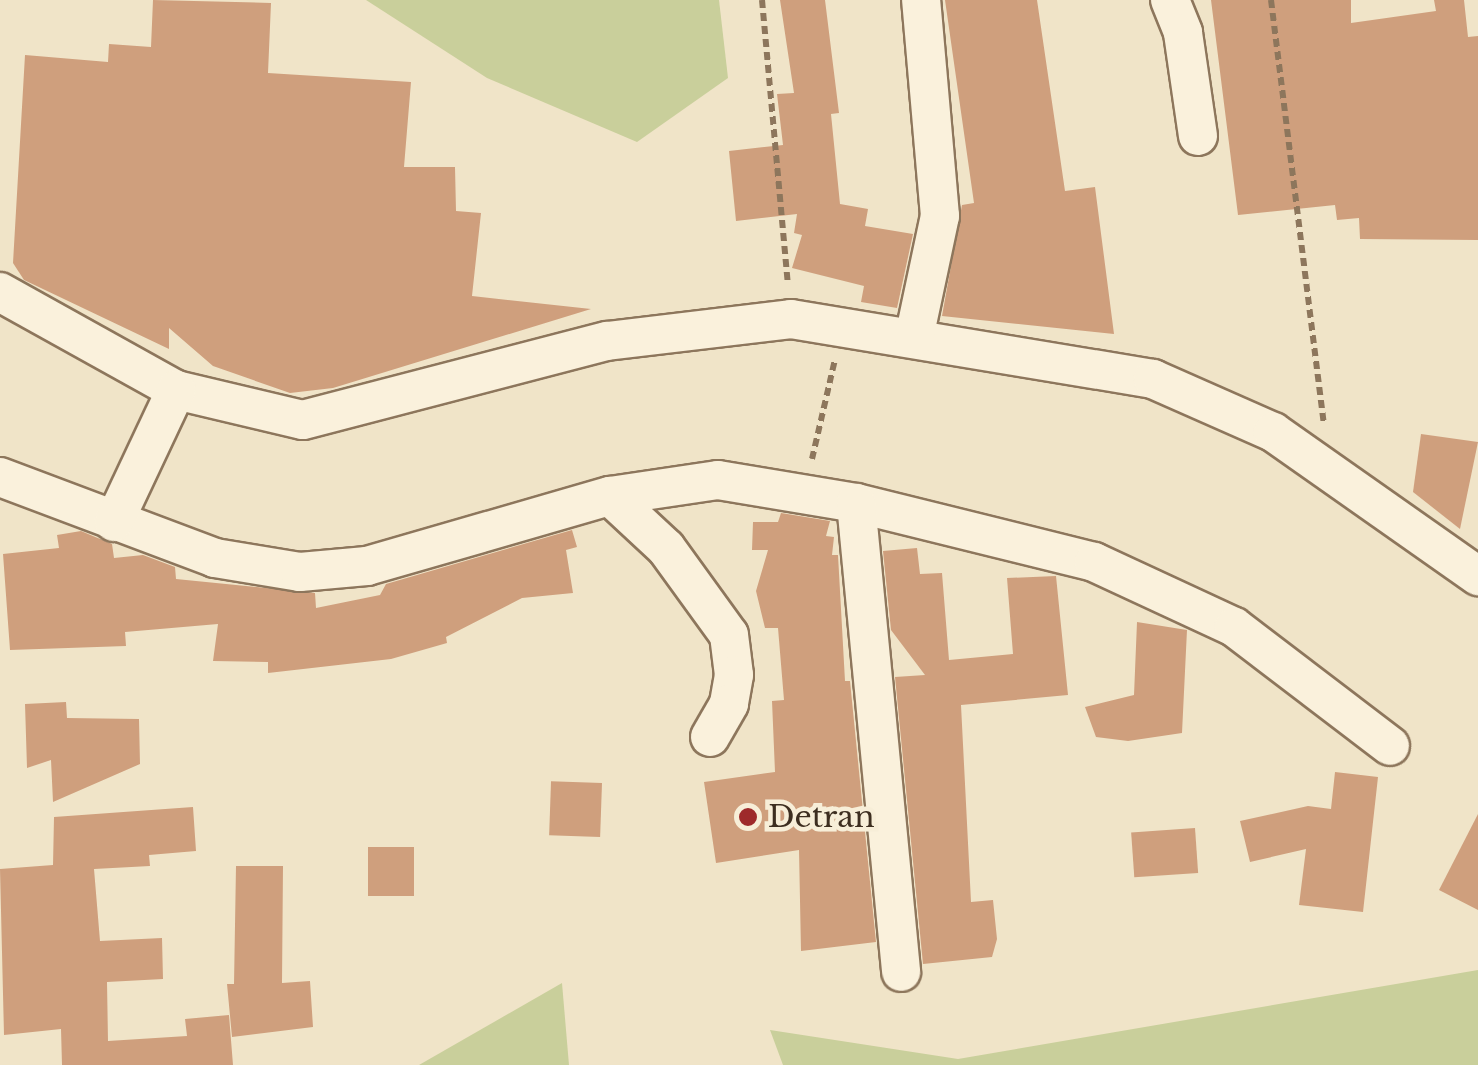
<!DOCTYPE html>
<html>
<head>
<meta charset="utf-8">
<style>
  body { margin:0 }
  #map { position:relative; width:1478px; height:1065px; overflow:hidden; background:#f0e4c8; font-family:"Libre Baskerville",serif }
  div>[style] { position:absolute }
  .green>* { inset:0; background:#c9cf9b }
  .building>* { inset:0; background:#cf9f7d; transform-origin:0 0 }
  .path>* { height:6px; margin-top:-3px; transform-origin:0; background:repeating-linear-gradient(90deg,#8d765c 0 8px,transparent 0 13px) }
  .roads { filter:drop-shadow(2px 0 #8d765c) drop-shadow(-2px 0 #8d765c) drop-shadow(0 2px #8d765c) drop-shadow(0 -2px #8d765c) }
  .minor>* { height:38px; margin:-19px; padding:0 19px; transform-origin:19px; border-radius:19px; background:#faf1dc }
  .dots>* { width:28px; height:28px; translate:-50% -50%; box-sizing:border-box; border:5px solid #f7eed8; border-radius:50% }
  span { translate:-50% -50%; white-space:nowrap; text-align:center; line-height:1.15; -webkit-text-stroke:9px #f7eed8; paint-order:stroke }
  .poi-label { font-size:30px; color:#3d2e20 }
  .left { translate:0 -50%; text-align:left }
</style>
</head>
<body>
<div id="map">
  <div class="green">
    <i style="clip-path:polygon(366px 0,719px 0,728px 78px,637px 142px,487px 78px)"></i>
    <i style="clip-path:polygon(1478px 970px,1478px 1065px,783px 1065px,770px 1030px,958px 1059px)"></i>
    <i style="clip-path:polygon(562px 983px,569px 1065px,419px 1065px)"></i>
  </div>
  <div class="building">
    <i style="clip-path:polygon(153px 0,271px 3px,268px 73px,411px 82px,404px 167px,455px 167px,456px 211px,481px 213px,472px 296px,591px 309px,333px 388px,290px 393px,213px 366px,169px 328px,169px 349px,24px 280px,13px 263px,25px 55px,108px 62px,109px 44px,151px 47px)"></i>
    <i style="clip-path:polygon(780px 0,825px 0,839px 113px,831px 114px,840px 204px,868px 209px,865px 226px,913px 234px,897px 308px,861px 302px,864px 286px,792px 268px,802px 235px,794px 233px,797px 214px,736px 221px,729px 151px,783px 145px,777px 94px,794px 93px)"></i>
    <i style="clip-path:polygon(945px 0,1037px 0,1065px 191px,1095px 187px,1114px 334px,942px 316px,962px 205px,974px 203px)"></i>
    <i style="clip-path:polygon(1211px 0,1351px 0,1351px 23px,1436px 11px,1434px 0,1464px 0,1468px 37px,1478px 36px,1478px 240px,1360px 239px,1359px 218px,1337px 220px,1335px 205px,1238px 215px)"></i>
    <i style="clip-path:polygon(1421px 434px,1478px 442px,1460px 529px,1413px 492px)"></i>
    <i style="clip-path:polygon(781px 513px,830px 521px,826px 536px,834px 537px,832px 555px,838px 555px,845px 681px,850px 681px,876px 942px,801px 951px,799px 850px,716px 863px,704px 782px,775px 772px,772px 701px,784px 700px,778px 628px,765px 628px,756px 591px,768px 550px,752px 550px,753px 522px,778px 522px)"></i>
    <i style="clip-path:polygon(572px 530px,577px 547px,566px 550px,573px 593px,522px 598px,446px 637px,447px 643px,391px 659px,268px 673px,268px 662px,213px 661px,218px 624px,125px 632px,126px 646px,10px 650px,3px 554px,59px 548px,57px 535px,81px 531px,112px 544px,114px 558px,143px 555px,175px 567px,176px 579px,315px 593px,316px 608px,380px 595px,386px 584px)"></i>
    <i style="clip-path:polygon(917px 548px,920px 574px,942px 573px,949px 660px,1013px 654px,1007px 578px,1056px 576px,1068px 695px,961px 705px,971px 902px,993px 900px,997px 939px,992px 957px,923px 964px,895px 677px,925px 675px,891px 630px,883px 551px)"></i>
    <i style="clip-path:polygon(1137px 622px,1187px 630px,1182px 733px,1128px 741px,1096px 737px,1085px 707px,1134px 695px)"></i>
    <i style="clip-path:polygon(66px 702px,67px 718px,139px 719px,140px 764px,53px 802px,51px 760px,27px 768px,25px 704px)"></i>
    <i style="clip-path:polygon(1335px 772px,1378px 777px,1363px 912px,1299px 905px,1306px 849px,1250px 862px,1240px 821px,1308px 806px,1331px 809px)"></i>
    <i style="left:602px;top:783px;width:54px;height:51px;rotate:92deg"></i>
    <i style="clip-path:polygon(193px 807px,196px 851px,149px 855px,150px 866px,94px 869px,100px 941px,162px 938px,163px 979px,107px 982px,108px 1041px,187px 1036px,185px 1019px,229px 1015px,233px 1065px,62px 1065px,61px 1029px,4px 1035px,0 869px,53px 865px,54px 817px)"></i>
    <i style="clip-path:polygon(1478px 814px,1478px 910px,1439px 890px)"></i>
    <i style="left:1195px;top:828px;width:45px;height:64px;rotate:86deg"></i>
    <i style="left:368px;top:847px;width:46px;height:49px"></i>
    <i style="clip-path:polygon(236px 866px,283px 866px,282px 983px,310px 981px,313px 1027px,232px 1037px,227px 984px,234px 984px)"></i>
  </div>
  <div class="path">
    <i style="left:762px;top:0;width:284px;rotate:84.8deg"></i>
    <i style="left:1271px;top:0;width:426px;rotate:82.9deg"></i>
    <i style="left:812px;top:459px;width:103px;rotate:-77deg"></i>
  </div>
  <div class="roads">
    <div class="minor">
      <i style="left:1170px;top:0;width:35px;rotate:68deg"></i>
      <i style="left:1183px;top:33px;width:104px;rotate:81.7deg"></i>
      <i style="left:0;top:292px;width:201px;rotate:29.1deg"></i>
      <i style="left:176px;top:390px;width:130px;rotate:13.3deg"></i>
      <i style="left:303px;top:420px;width:314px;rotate:-14.6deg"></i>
      <i style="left:607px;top:341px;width:185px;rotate:-6.8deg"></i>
      <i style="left:791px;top:319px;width:367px;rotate:9.4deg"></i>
      <i style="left:1153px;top:379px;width:131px;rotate:23.8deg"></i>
      <i style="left:1273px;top:432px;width:251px;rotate:35.1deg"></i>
      <i style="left:914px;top:338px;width:125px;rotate:-78deg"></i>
      <i style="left:940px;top:216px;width:217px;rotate:-95deg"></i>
      <i style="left:0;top:477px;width:230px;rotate:20.6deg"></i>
      <i style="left:215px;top:558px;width:86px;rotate:9.4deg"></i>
      <i style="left:300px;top:572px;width:67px;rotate:-5.1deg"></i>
      <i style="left:367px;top:566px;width:253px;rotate:-16.1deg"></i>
      <i style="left:610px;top:496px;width:109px;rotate:-8.4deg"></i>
      <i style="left:718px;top:480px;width:140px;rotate:9.5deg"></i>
      <i style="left:856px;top:503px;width:245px;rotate:13.9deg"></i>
      <i style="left:1094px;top:562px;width:154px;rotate:24.9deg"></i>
      <i style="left:1234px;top:627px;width:196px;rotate:37.3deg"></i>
      <i style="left:610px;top:496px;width:76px;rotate:42.9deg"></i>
      <i style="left:666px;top:548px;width:107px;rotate:54.1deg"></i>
      <i style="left:729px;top:635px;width:40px;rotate:82.9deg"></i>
      <i style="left:734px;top:675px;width:29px;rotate:100deg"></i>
      <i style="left:729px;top:704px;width:38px;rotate:120deg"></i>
      <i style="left:856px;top:503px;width:471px;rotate:84.5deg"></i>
      <i style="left:114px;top:522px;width:146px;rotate:-64.8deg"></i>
    </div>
  </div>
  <div class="dots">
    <i style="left:748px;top:817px;background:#9e2a2b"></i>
  </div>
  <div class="poi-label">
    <span class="left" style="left:768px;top:817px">Detran</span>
  </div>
</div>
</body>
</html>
